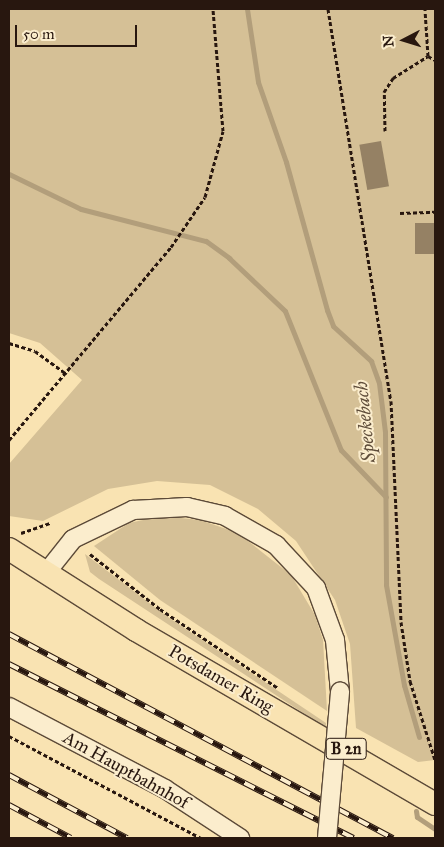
<!DOCTYPE html>
<html>
<head>
<meta charset="utf-8">
<style>
  body { margin:0 }
  #map { position:relative; width:444px; height:847px; overflow:hidden; background:#f9e3b2; font-family:"IM FELL Great Primer",serif }
  div>[style] { position:absolute }
  .green>* { inset:0; background:#d5c096 }
  .stream>* { height:5px; margin:-2.5px; padding:0 2.5px; transform-origin:2.5px; border-radius:2.5px; background:#b29e7b }
  .building>* { inset:0; background:#958164; transform-origin:0 0 }
  .path>* { height:3px; margin-top:-1.5px; transform-origin:0; background:repeating-linear-gradient(90deg,#28170f 0 4px,transparent 0 6.5px) }
  .roads { filter:drop-shadow(1px 0 #5c4a38) drop-shadow(-1px 0 #5c4a38) drop-shadow(0 1px #5c4a38) drop-shadow(0 -1px #5c4a38) }
  .minor>* { height:18px; margin:-9px; padding:0 9px; transform-origin:9px; border-radius:9px; background:#fbedcd }
  .major>* { height:22px; margin:-11px; padding:0 11px; transform-origin:11px; border-radius:11px; background:#f9e3b2 }
  .rail>* { height:5.5px; margin-top:-2.75px; transform-origin:0; background:repeating-linear-gradient(90deg,#fbedcd 0 11px,#28170f 0 22px); box-sizing:border-box; border-block:1px solid #28170f }
  .bridges { filter:drop-shadow(1px 0 #5c4a38) drop-shadow(-1px 0 #5c4a38) drop-shadow(0 1px #5c4a38) drop-shadow(0 -1px #5c4a38) }
  .minor-bridge>* { height:18px; margin:-9px; padding:0 9px; transform-origin:9px; border-radius:9px; background:#fbedcd }
  span { translate:-50% -50%; white-space:nowrap; text-align:center; line-height:1.15; -webkit-text-stroke:4px #fbedcd; paint-order:stroke }
  .shield-label span { padding:1px 4px; background:#fbedcd; border:1px solid; border-radius:4px; -webkit-text-stroke-width:0 }
  .shield-label { font-size:16px; color:#28170f; font-weight:700 }
  .street-label { font-size:18px; color:#28170f }
  .water-label { font-size:19px; color:#5f4d3a; font-style:italic }
  .frame { position:absolute; inset:0; border:10px solid #28170f; pointer-events:none }
  .north { position:absolute; left:379px; top:15px; width:50px; height:50px; -webkit-text-stroke:4px #fbedcd; paint-order:stroke; rotate:265deg; font-size:14px; font-weight:700; line-height:20px; text-align:center; color:#28170f }
  .north::after { content:''; display:block; margin:auto; width:18px; height:22px; background:#28170f; clip-path:polygon(50% 0,100% 100%,50% 72%,0 100%) }
  .scale { position:absolute; left:15px; top:25px; width:122px; height:22px; box-sizing:border-box; border:2px solid #28170f; border-top:0; padding-left:6px; font-size:15px; line-height:18px; white-space:nowrap; color:#28170f; -webkit-text-stroke:4px #fbedcd; paint-order:stroke }
</style>
</head>
<body>
<div id="map">
  <div class="green">
    <i style="clip-path:polygon(9px 9px,435px 9px,435px 760px,418px 762px,356px 728px,350px 644px,335px 600px,296px 541px,258px 509px,210px 485px,157px 481px,108px 489px,43px 521px,9px 516px,9px 464px,82px 380px,40px 343px,9px 333px)"></i>
    <i style="clip-path:polygon(162px 516px,200px 520px,238px 533px,291px 575px,315px 615px,323px 640px,327px 711px,160px 600px,94px 546px,129px 523px)"></i>
    <i style="clip-path:polygon(85px 554px,165px 615px,326px 723px,326px 728px,99px 579px,90px 572px)"></i>
  </div>
  <div class="stream">
    <i style="left:247px;top:9px;width:74px;rotate:81.4deg"></i>
    <i style="left:258px;top:82px;width:85px;rotate:70.7deg"></i>
    <i style="left:286px;top:162px;width:154px;rotate:74.5deg"></i>
    <i style="left:327px;top:310px;width:17px;rotate:69deg"></i>
    <i style="left:333px;top:326px;width:52px;rotate:42.6deg"></i>
    <i style="left:371px;top:361px;width:23px;rotate:70deg"></i>
    <i style="left:379px;top:383px;width:49px;rotate:83deg"></i>
    <i style="left:385px;top:432px;width:153px;rotate:89.6deg"></i>
    <i style="left:386px;top:585px;width:102px;rotate:79.8deg"></i>
    <i style="left:404px;top:685px;width:54px;rotate:73.9deg"></i>
    <i style="left:9px;top:174px;width:80px;rotate:25.9deg"></i>
    <i style="left:81px;top:209px;width:129px;rotate:14.4deg"></i>
    <i style="left:206px;top:241px;width:29px;rotate:36deg"></i>
    <i style="left:229px;top:258px;width:77px;rotate:43.4deg"></i>
    <i style="left:285px;top:311px;width:150px;rotate:68.1deg"></i>
    <i style="left:341px;top:450px;width:65px;rotate:46.2deg"></i>
    <i style="left:416px;top:811px;width:6px;rotate:81deg"></i>
    <i style="left:417px;top:817px;width:22px;rotate:34deg"></i>
  </div>
  <div class="building">
    <i style="left:381px;top:141px;width:46px;height:22px;rotate:80deg"></i>
    <i style="left:415px;top:223px;width:19px;height:31px"></i>
  </div>
  <div class="path">
    <i style="left:328px;top:9px;width:397px;rotate:80.9deg"></i>
    <i style="left:391px;top:401px;width:221px;rotate:87.4deg"></i>
    <i style="left:401px;top:622px;width:60px;rotate:81.3deg"></i>
    <i style="left:410px;top:681px;width:83px;rotate:72.4deg"></i>
    <i style="left:428px;top:56px;width:8px;rotate:30deg"></i>
    <i style="left:385px;top:131px;width:39px;rotate:-91deg"></i>
    <i style="left:384px;top:92px;width:17px;rotate:-57deg"></i>
    <i style="left:393px;top:78px;width:41px;rotate:-32.2deg"></i>
    <i style="left:428px;top:56px;width:47px;rotate:-93.7deg"></i>
    <i style="left:400px;top:213px;width:35px;rotate:-2deg"></i>
    <i style="left:9px;top:343px;width:27px;rotate:17deg"></i>
    <i style="left:35px;top:351px;width:39px;rotate:36deg"></i>
    <i style="left:9px;top:440px;width:252px;rotate:-50deg"></i>
    <i style="left:171px;top:247px;width:60px;rotate:-55.8deg"></i>
    <i style="left:205px;top:197px;width:68px;rotate:-74.7deg"></i>
    <i style="left:223px;top:131px;width:122px;rotate:-94.7deg"></i>
    <i style="left:21px;top:533px;width:31px;rotate:-19deg"></i>
    <i style="left:90px;top:554px;width:89px;rotate:38.2deg"></i>
    <i style="left:160px;top:609px;width:142px;rotate:33.8deg"></i>
    <i style="left:9px;top:736px;width:217px;rotate:28deg"></i>
  </div>
  <div class="roads">
    <div class="minor">
      <i style="left:46px;top:573px;width:43px;rotate:-51.5deg"></i>
      <i style="left:73px;top:539px;width:67px;rotate:-25.8deg"></i>
      <i style="left:133px;top:510px;width:54px;rotate:-3.2deg"></i>
      <i style="left:187px;top:507px;width:39px;rotate:13deg"></i>
      <i style="left:225px;top:516px;width:59px;rotate:29.6deg"></i>
      <i style="left:276px;top:545px;width:59px;rotate:47.1deg"></i>
      <i style="left:316px;top:588px;width:55px;rotate:69.9deg"></i>
      <i style="left:335px;top:640px;width:52px;rotate:84.5deg"></i>
      <i style="left:9px;top:707px;width:176px;rotate:27.7deg"></i>
      <i style="left:165px;top:789px;width:90px;rotate:33.2deg"></i>
    </div>
    <div class="major">
      <i style="left:9px;top:549px;width:151px;rotate:32.5deg"></i>
      <i style="left:136px;top:630px;width:346px;rotate:30.2deg"></i>
    </div>
  </div>
  <div class="rail">
    <i style="left:9px;top:634px;width:435px;rotate:28deg"></i>
    <i style="left:9px;top:664px;width:386px;rotate:26.8deg"></i>
    <i style="left:9px;top:775px;width:134px;rotate:28.1deg"></i>
    <i style="left:9px;top:805px;width:70px;rotate:28deg"></i>
  </div>
  <div class="bridges">
    <div class="minor-bridge">
      <i style="left:327px;top:838px;width:147px;rotate:-84.9deg"></i>
    </div>
  </div>
  <div class="shield-label">
    <span style="left:346px;top:749px">B 2n</span>
  </div>
  <div class="street-label">
    <span style="left:221px;top:679px;rotate:30deg">Potsdamer Ring</span>
    <span style="left:126px;top:770px;rotate:29deg">Am Hauptbahnhof</span>
  </div>
  <div class="water-label">
    <span style="left:365px;top:422px;rotate:-96deg">Speckebach</span>
  </div>
  <div class="frame"></div>
  <div class="north">N</div>
  <div class="scale">50 m</div>
</div>
</body>
</html>
